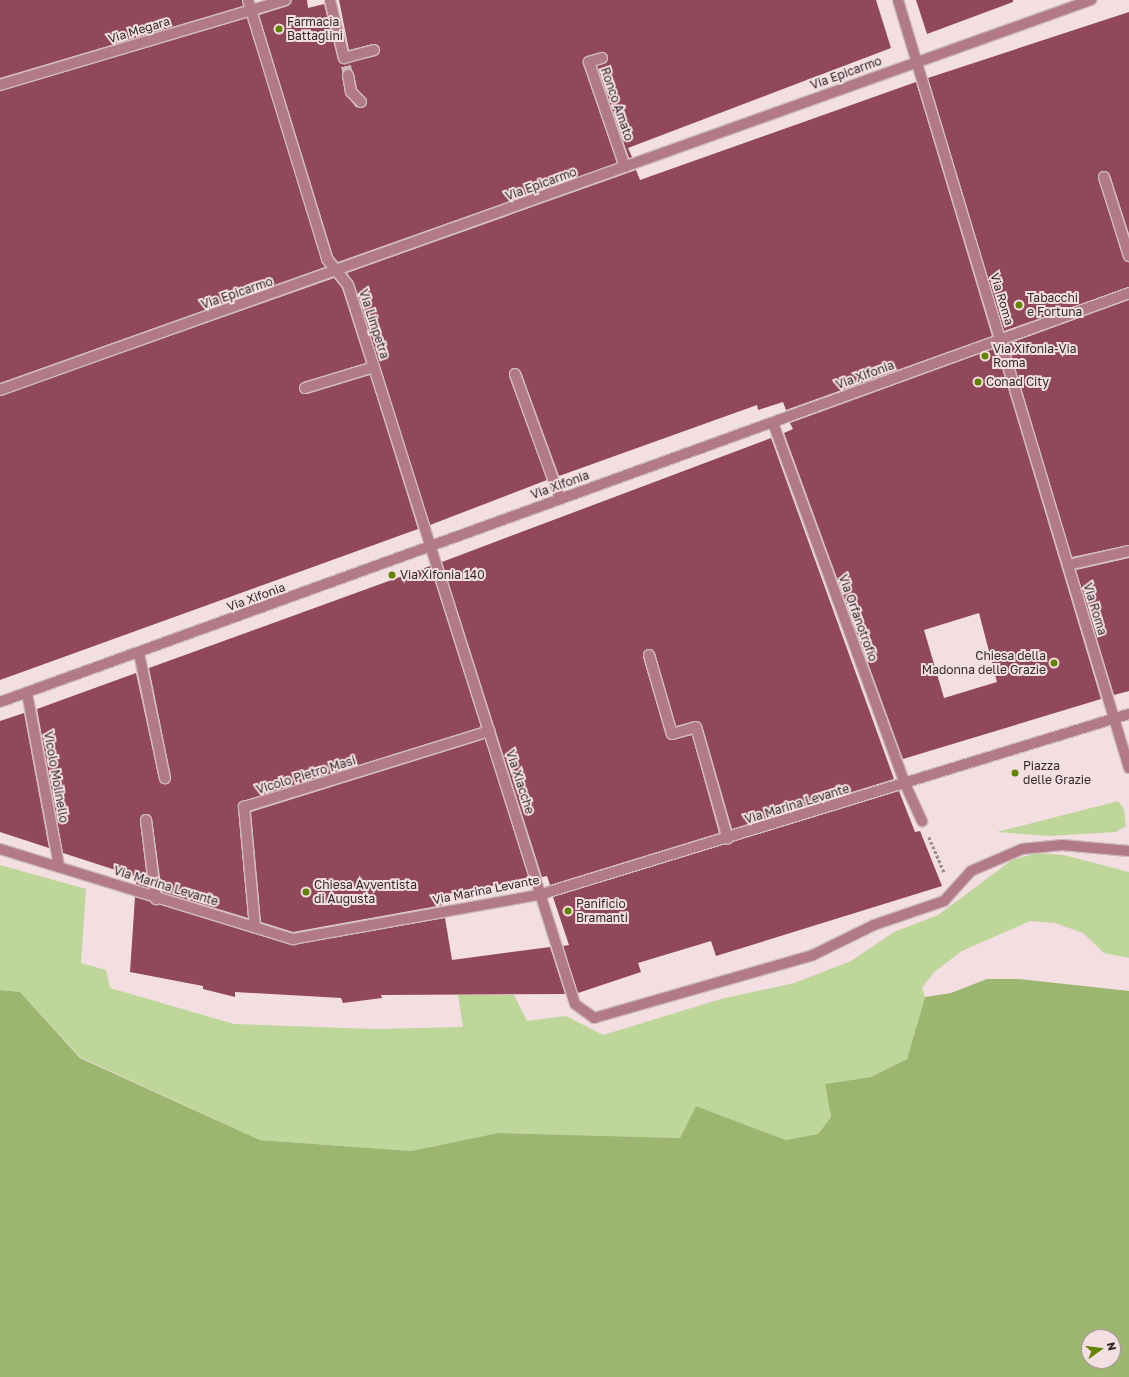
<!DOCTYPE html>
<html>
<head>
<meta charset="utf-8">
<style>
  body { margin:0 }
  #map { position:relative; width:1129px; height:1377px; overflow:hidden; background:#f3dee2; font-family:"Golos Text",sans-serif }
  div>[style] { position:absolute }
  .green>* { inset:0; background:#bed699 }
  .water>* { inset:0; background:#9cb670 }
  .building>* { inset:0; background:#90485a }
  .minor-tunnel>* { height:10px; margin-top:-5px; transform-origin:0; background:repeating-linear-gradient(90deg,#ccbabd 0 10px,transparent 0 15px) }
  .path>* { height:2.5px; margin-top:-1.25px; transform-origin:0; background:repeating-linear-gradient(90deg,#9a8b8d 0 3px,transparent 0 5px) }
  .roads { filter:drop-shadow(1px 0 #ccbabd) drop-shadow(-1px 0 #ccbabd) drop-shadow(0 1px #ccbabd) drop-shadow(0 -1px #ccbabd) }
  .minor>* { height:10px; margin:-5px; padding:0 5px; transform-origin:5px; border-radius:5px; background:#b27a86 }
  .dots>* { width:11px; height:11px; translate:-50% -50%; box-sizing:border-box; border:2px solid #f3dee2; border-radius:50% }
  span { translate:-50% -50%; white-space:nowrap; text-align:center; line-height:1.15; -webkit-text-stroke:4px #f3dee2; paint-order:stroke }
  .poi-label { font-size:12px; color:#31292a }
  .left { translate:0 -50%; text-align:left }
  .right { translate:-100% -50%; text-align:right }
  .street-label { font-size:12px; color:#31292a }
  .north { position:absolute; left:1081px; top:1329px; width:40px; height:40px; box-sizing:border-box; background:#f3dee2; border:1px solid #a59698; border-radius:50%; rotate:76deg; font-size:11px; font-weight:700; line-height:16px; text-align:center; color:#31292a }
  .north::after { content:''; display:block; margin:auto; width:14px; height:18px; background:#628400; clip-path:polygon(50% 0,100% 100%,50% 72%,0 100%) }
</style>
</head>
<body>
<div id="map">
  <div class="green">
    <i style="clip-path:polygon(1118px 801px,1124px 809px,1126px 826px,1116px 832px,1049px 836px,997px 832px)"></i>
    <i style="clip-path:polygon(1037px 853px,1064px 855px,1129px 872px,1129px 958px,1104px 953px,1083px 933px,1055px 923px,1030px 921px,962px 951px,934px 972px,922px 988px,925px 997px,907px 1059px,871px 1077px,825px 1084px,831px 1117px,818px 1134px,786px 1140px,696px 1106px,680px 1138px,498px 1133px,411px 1151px,260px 1140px,80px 1057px,20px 992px,0 990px,0 865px,86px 889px,81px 963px,106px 970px,110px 988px,234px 1024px,374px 1029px,463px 1027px,458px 995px,514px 995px,527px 1021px,566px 1016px,603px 1035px,721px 999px,794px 983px,851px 961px,894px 932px,938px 915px,1012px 860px)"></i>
  </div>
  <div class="water">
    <i style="clip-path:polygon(evenodd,987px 979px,1019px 979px,1129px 991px,1129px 1377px,0 1377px,0 990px,20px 992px,80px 1058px,260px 1140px,411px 1151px,498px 1133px,680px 1138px,696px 1106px,786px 1140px,818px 1134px,831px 1117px,825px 1084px,871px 1077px,907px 1059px,925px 997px,951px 993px,987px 979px,1089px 1337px,1113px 1337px,1113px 1361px,1089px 1361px,1089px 1337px)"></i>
  </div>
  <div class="building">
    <i style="clip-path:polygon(0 0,242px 0,243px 6px,0 78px)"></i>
    <i style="clip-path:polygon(evenodd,292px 0,307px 0,308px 8px,324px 4px,338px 60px,343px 64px,376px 56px,380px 49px,373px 44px,349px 50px,339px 0,876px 0,891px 48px,628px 148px,632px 157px,629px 158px,597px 66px,606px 63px,608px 56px,603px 52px,587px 56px,583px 64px,617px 163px,338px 262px,333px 256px,259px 15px,288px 6px,292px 0,350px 69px,354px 74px,357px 89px,367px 100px,363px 108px,356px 107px,345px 93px,342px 73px,350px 69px)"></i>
    <i style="clip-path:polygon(916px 0,1013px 0,1013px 2px,927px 34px)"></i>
    <i style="clip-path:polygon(1129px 12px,1129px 234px,1110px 175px,1102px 171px,1098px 176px,1123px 258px,1129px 262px,1129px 287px,1004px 331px,928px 78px)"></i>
    <i style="clip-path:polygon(247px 18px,325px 267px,0 383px,0 91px)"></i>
    <i style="clip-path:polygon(916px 82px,992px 336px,786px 410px,783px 402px,758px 410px,757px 405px,559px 476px,521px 372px,513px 368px,509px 376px,547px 480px,430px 525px,354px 283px,347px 273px,636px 170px,640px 180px)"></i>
    <i style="clip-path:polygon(334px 278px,342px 288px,366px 363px,303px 382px,299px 390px,307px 394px,370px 375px,418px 529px,0 680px,0 396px)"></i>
    <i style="clip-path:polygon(1129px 300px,1129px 545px,1072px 557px,1008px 344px)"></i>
    <i style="clip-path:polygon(evenodd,996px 348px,1101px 699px,903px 759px,784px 433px,793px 429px,790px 423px,996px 348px,979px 613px,997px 682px,944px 698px,924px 630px,979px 613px)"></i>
    <i style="clip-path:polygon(771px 438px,894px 779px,732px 829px,702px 725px,695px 721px,676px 726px,655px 653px,647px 649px,643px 657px,666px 736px,673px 740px,692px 735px,719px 833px,550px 885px,547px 876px,542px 877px,442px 562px)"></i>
    <i style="clip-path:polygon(1129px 558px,1129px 691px,1114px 695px,1076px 570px)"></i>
    <i style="clip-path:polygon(430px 566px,481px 727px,240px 802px,238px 808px,248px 918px,162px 892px,152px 819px,148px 814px,142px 815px,140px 820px,148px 888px,136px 884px,137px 877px,63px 853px,37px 709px,136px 673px,159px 779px,167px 784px,171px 777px,149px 668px)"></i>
    <i style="clip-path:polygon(24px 713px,49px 848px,0 832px,0 721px)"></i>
    <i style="clip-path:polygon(485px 739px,529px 879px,441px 895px,443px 905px,293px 932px,261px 922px,251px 812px)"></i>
    <i style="clip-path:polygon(899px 791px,915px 832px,920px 831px,942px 886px,716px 956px,711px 941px,638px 963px,641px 972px,578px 993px,563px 946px,569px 945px,553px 897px)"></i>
    <i style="clip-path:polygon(135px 897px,291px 945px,445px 918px,452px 960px,550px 947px,565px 994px,381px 995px,382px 998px,343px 1003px,341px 998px,235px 992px,235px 997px,203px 989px,203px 986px,130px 972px)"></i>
  </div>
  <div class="minor-tunnel">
    <i style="left:346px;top:66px;width:9px;rotate:77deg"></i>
  </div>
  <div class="path">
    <i style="left:929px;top:837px;width:40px;rotate:66.6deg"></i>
  </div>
  <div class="roads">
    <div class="minor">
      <i style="left:248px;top:0;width:271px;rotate:73deg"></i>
      <i style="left:327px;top:259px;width:33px;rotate:51deg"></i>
      <i style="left:348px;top:285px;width:754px;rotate:72.48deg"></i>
      <i style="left:575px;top:1004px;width:24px;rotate:36deg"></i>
      <i style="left:594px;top:1018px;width:228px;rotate:-16deg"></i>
      <i style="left:813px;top:955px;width:68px;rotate:-26.2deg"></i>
      <i style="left:874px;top:925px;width:74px;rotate:-18.9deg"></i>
      <i style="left:944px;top:901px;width:40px;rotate:-48deg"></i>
      <i style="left:971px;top:871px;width:56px;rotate:-23.3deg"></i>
      <i style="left:1022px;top:849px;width:40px;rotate:-5.7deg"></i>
      <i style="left:1062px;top:845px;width:67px;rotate:5.1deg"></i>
      <i style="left:330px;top:0;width:60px;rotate:76.4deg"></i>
      <i style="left:344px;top:58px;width:31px;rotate:-15deg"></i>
      <i style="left:898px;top:0;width:802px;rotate:73.26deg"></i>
      <i style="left:602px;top:58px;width:14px;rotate:163deg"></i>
      <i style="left:589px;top:62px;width:111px;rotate:71.1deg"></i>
      <i style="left:348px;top:75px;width:17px;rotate:80deg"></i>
      <i style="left:351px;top:92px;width:14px;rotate:45deg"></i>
      <i style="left:0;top:85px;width:298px;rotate:-16.6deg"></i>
      <i style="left:1104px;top:177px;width:83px;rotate:72.4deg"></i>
      <i style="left:515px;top:374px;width:132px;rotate:70.1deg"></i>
      <i style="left:305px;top:388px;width:72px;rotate:-16.9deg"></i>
      <i style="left:0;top:390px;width:1159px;rotate:-19.67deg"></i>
      <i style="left:773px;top:423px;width:384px;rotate:69.9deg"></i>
      <i style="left:905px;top:784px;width:41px;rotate:65.3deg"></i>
      <i style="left:1068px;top:565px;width:63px;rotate:-12.9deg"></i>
      <i style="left:139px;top:653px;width:128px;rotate:78.3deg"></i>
      <i style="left:649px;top:655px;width:82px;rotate:73.8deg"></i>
      <i style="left:672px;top:734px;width:25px;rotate:-16deg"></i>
      <i style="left:696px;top:727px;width:116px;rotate:74.1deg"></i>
      <i style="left:27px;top:693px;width:176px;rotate:79.5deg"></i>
      <i style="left:0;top:702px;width:1201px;rotate:-19.91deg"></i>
      <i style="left:146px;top:820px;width:80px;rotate:82.8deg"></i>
      <i style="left:0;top:849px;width:307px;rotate:17.1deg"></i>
      <i style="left:293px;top:939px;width:253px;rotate:-10.2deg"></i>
      <i style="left:542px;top:894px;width:614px;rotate:-17.05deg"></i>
      <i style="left:255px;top:927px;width:121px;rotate:-95.2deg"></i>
      <i style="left:244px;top:807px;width:257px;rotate:-17.2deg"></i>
    </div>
  </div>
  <div class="dots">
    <i style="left:279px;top:29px;background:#628400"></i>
    <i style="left:1019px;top:305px;background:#628400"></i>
    <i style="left:985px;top:356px;background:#628400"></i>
    <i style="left:978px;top:382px;background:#628400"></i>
    <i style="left:392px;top:575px;background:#628400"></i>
    <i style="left:1054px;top:663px;background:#628400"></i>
    <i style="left:1015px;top:773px;background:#628400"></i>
    <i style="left:306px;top:892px;background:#628400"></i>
    <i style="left:568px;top:911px;background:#628400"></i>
  </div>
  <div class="poi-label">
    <span class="left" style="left:287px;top:29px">Farmacia<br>Battaglini</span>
    <span class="left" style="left:1027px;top:305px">Tabacchi<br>e Fortuna</span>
    <span class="left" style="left:993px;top:356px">Via Xifonia-Via<br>Roma</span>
    <span class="left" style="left:986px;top:382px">Conad City</span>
    <span class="left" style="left:400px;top:575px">Via Xifonia 140</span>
    <span class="right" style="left:1046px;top:663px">Chiesa della<br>Madonna delle Grazie</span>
    <span class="left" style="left:1023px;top:773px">Piazza<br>delle Grazie</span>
    <span class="left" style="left:314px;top:892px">Chiesa Avventista<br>di Augusta</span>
    <span class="left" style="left:576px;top:911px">Panificio<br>Bramanti</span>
  </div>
  <div class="street-label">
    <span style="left:139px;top:30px;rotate:-17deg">Via Megara</span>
    <span style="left:846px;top:73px;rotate:-20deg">Via Epicarmo</span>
    <span style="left:617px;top:104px;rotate:71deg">Ronco Amato</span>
    <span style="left:541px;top:184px;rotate:-20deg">Via Epicarmo</span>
    <span style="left:237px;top:293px;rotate:-19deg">Via Epicarmo</span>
    <span style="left:1002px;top:299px;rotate:73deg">Via Roma</span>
    <span style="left:374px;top:324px;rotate:72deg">Via Limpetra</span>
    <span style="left:865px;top:375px;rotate:-20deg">Via Xifonia</span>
    <span style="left:560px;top:485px;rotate:-20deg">Via Xifonia</span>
    <span style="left:256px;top:597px;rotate:-20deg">Via Xifonia</span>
    <span style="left:1095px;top:609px;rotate:73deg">Via Roma</span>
    <span style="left:858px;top:618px;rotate:70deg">Via Orfanotrofio</span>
    <span style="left:306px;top:775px;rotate:-17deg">Vicolo Pietro Masi</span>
    <span style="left:56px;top:777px;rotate:80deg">Vicolo Molinello</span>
    <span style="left:520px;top:782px;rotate:72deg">Via Xiacche</span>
    <span style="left:797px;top:804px;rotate:-17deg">Via Marina Levante</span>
    <span style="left:166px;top:886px;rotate:17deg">Via Marina Levante</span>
    <span style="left:486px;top:890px;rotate:-11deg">Via Marina Levante</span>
  </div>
  <div class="north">N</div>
</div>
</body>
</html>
